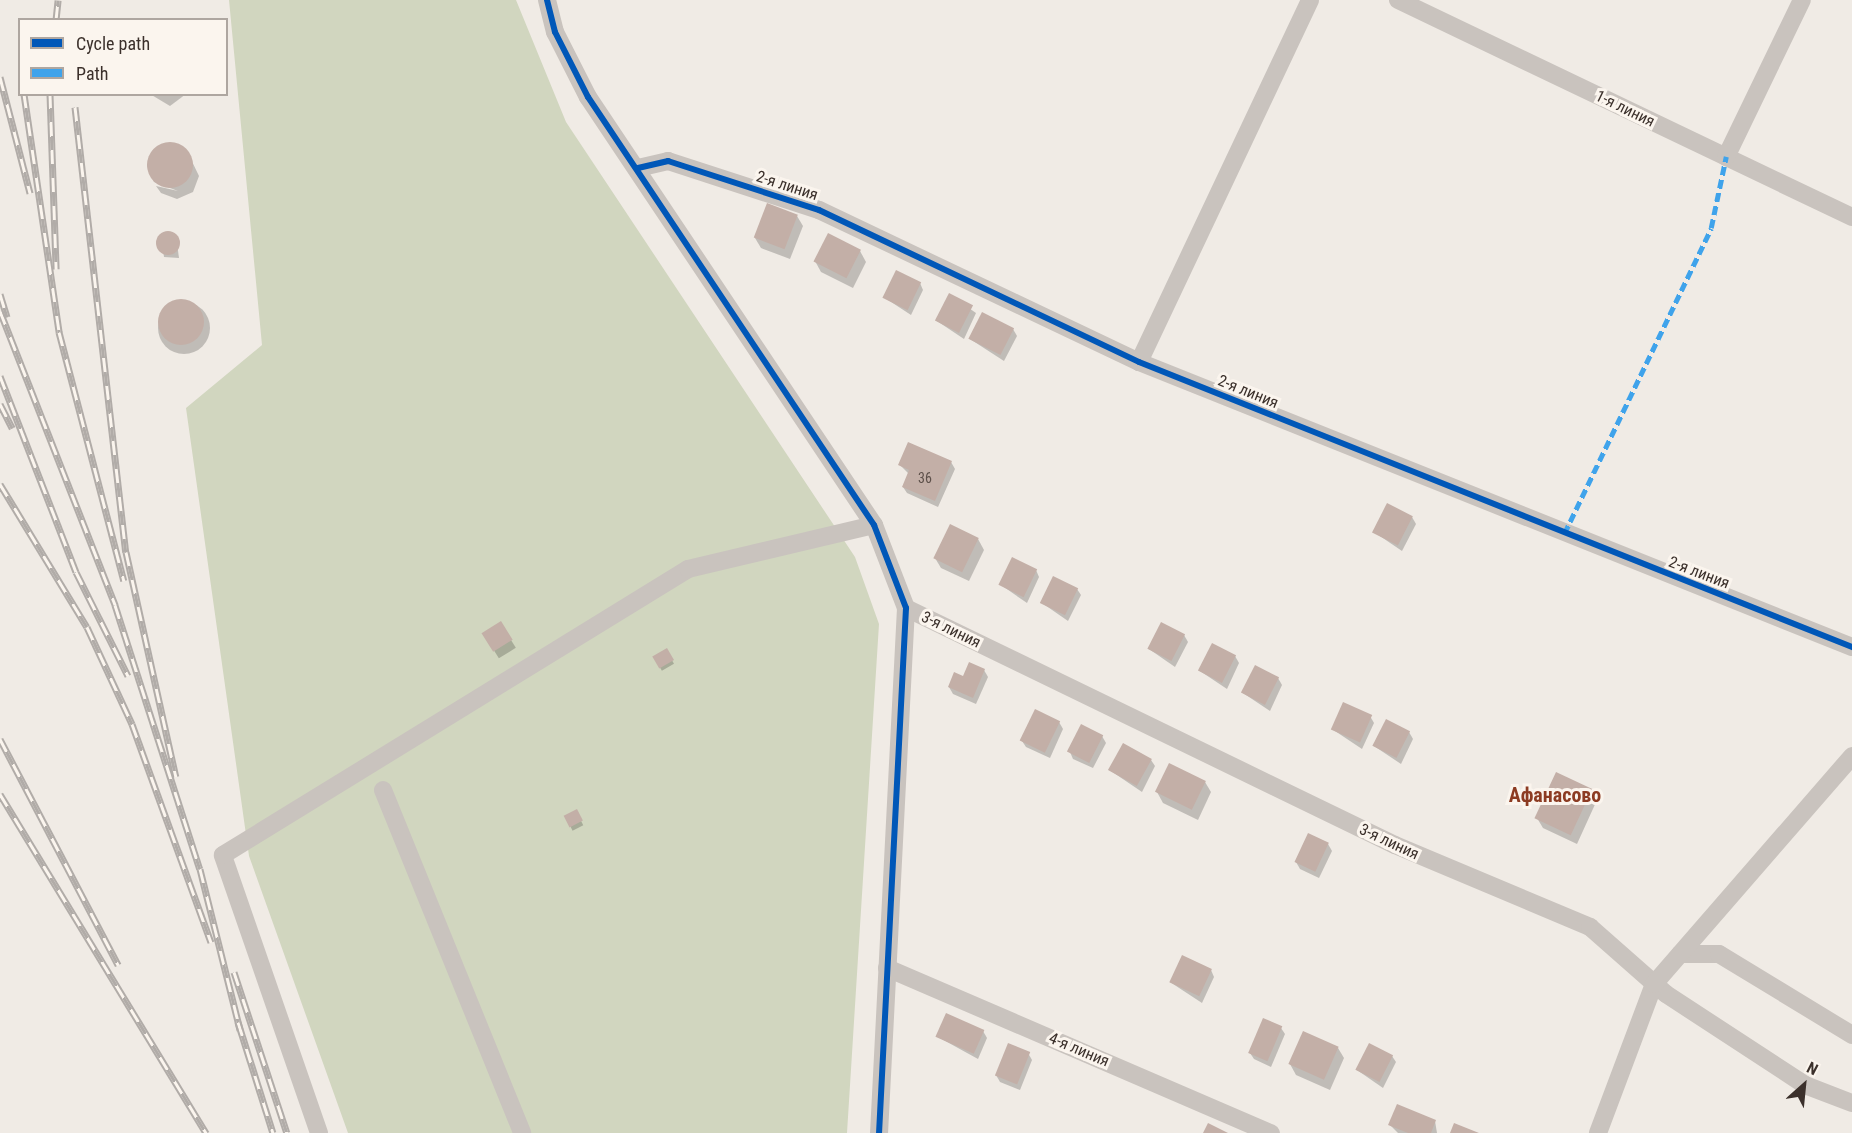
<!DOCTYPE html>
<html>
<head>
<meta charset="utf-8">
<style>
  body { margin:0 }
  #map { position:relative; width:1852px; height:1133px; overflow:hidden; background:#f0ebe5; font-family:"Roboto Condensed",sans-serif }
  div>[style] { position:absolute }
  .green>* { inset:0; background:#d1d6bf }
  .shadow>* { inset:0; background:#0003; transform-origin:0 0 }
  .round { border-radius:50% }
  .building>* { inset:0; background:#c3afa7; transform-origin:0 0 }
  .minor>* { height:18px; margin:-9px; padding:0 9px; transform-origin:9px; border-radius:9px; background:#c9c3be }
  .rail>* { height:7px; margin-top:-3.5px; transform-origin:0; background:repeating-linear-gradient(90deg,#fbf5ee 0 14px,#b1aca8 0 28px); box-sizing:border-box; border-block:2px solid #b1aca8 }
  .quiet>* { height:4.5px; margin-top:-2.25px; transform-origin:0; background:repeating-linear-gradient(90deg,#3fa3eb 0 9px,transparent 0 13.5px) }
  .cycleway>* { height:6px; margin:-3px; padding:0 3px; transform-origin:3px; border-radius:3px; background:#0057b8 }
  span { translate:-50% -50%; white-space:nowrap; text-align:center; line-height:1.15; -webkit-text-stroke:6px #fbf5ee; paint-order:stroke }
  .number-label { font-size:14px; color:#5d504a }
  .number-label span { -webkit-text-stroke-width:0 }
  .street-label { font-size:16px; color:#3b302b }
  .quarter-label { font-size:20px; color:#8c3b22; font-weight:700 }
  .legend { position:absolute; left:18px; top:18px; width:210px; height:78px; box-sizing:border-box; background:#fbf5ee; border:2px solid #aea6a0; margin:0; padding:8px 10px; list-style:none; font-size:18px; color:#3b302b }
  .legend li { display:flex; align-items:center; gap:12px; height:30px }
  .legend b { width:30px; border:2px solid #aea6a0 }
  .north { position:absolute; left:1774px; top:1055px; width:60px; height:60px; -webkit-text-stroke:4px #fbf5ee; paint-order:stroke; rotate:27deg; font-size:16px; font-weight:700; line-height:24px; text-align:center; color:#3b302b }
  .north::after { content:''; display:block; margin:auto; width:21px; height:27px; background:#3b302b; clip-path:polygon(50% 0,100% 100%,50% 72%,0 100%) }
</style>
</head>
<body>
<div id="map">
  <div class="green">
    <i style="clip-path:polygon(229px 0,516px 0,566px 122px,855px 557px,879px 624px,847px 1133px,348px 1133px,249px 856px,186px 408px,262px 345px)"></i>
  </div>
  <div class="shadow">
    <i style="clip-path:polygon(150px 94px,186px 94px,170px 106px)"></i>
    <i style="clip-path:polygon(169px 143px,186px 149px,199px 176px,193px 192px,177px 199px,161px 193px,156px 186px,178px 191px,154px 182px,147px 166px,153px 150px)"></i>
    <i style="clip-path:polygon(797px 216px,803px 226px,790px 259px,761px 248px,755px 238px)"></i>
    <i style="clip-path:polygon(161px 235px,176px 236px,179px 258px,164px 257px)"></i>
    <i style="clip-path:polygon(860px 251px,866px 262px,853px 288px,821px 272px,815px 261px)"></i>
    <i style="clip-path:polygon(920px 283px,923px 290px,911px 315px,885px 298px)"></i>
    <i style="clip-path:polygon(950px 295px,976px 313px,964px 339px,937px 321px)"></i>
    <i class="round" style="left:158px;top:302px;width:52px;height:52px"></i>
    <i style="clip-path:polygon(1013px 329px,1017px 336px,1004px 361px,970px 339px)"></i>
    <i style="clip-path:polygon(951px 462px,955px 469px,938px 507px,907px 493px,903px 487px,909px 474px,900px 465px)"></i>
    <i style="clip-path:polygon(1412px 517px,1416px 524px,1402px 551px,1374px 532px)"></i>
    <i style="clip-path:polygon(978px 539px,984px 550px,969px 581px,941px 568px,935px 558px)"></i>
    <i style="clip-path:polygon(1036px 570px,1039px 577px,1027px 603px,1001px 585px)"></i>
    <i style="clip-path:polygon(1077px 589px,1081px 595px,1068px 621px,1042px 603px)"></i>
    <i style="left:501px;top:624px;width:28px;height:20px;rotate:58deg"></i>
    <i style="clip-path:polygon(1184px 635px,1188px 642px,1175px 667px,1149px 649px)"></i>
    <i style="left:666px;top:650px;width:16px;height:14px;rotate:60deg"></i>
    <i style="clip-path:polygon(1235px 656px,1239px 663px,1227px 689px,1200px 671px)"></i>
    <i style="clip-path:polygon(984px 670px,988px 677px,976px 704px,953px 694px,949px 687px)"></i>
    <i style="clip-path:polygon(1278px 678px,1282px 685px,1270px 711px,1243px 693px)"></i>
    <i style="clip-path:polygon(1370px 716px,1374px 723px,1362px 749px,1332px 729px)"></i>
    <i style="clip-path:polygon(1059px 722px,1063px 729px,1050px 758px,1026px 747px,1022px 741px)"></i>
    <i style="clip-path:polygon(1409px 732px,1413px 739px,1401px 764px,1374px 746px)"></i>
    <i style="clip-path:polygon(1102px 736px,1106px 743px,1093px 768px,1073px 759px,1070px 752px)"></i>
    <i style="clip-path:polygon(1151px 760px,1155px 766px,1142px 792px,1111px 771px)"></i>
    <i style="clip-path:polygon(1205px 782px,1211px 792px,1198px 820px,1163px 803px,1157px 792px)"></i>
    <i style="clip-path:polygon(1591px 790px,1597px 800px,1577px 844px,1543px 828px,1537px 818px)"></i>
    <i style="left:576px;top:811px;width:16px;height:12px;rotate:63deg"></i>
    <i style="clip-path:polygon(1328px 844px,1332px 851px,1319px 878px,1300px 869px,1296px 862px)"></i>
    <i style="clip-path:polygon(1211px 970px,1214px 977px,1202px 1003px,1170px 982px)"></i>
    <i style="clip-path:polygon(1281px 1028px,1285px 1034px,1271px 1067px,1254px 1059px,1250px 1053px)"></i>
    <i style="clip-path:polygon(983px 1031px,987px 1038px,978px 1059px,938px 1037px)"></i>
    <i style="clip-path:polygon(1338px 1048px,1344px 1058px,1330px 1090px,1296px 1075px,1290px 1064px)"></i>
    <i style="clip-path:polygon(1028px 1053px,1032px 1060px,1020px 1090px,1000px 1082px,996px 1075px)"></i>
    <i style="clip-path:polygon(1392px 1056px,1396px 1062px,1383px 1088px,1357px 1070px)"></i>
    <i style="clip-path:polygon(1435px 1121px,1437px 1133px,1398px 1133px,1390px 1125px)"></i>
  </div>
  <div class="building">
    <i class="round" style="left:147px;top:142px;width:46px;height:46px"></i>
    <i style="left:767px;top:203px;width:33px;height:37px;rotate:21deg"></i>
    <i class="round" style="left:156px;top:231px;width:24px;height:24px"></i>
    <i style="left:828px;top:233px;width:37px;height:32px;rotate:27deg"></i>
    <i style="left:896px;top:270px;width:28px;height:31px;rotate:26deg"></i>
    <i style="left:949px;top:293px;width:27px;height:31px;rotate:27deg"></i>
    <i class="round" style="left:158px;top:299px;width:46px;height:46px"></i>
    <i style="left:982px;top:312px;width:36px;height:30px;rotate:27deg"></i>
    <i style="clip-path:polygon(908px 442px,952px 461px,935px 501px,902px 487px,909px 470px,898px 465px)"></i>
    <i style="left:1387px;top:503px;width:29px;height:33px;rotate:27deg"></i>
    <i style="left:950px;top:524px;width:32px;height:38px;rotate:26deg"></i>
    <i style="left:1012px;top:557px;width:28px;height:31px;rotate:26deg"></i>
    <i style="left:1053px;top:576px;width:28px;height:30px;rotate:26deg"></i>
    <i style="left:501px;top:621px;width:22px;height:23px;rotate:58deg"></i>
    <i style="left:1161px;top:622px;width:27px;height:30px;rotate:27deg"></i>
    <i style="left:1212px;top:643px;width:27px;height:31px;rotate:27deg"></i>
    <i style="left:667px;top:648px;width:14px;height:17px;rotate:60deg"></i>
    <i style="clip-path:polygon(969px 662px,985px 669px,973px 698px,948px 687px,954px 672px,963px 676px)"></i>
    <i style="left:1255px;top:665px;width:27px;height:31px;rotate:27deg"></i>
    <i style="left:1343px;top:702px;width:32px;height:30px;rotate:24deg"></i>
    <i style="left:1035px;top:709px;width:28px;height:35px;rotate:26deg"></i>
    <i style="left:1386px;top:719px;width:27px;height:30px;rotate:27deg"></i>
    <i style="left:1081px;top:724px;width:25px;height:31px;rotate:27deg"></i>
    <i style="left:1123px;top:743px;width:33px;height:31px;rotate:29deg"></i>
    <i style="left:1169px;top:763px;width:41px;height:32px;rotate:26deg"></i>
    <i style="left:1556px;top:772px;width:40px;height:51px;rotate:25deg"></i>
    <i style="left:577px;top:809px;width:13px;height:15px;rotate:63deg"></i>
    <i style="left:1308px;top:833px;width:23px;height:32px;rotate:25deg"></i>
    <i style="left:1182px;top:955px;width:33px;height:30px;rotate:25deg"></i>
    <i style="left:946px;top:1013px;width:42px;height:26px;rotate:24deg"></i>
    <i style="left:1263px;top:1018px;width:21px;height:38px;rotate:23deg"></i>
    <i style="left:1303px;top:1031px;width:39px;height:36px;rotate:24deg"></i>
    <i style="left:1008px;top:1043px;width:24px;height:35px;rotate:22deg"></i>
    <i style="left:1369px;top:1043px;width:27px;height:30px;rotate:27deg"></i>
    <i style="clip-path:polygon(1397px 1104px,1436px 1120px,1431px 1133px,1408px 1133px,1388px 1125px)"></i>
    <i style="clip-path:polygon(1208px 1123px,1228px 1133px,1203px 1133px)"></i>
    <i style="clip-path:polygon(1454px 1123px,1479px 1133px,1450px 1133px)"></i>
  </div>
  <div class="minor">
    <i style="left:547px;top:0;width:33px;rotate:76deg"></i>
    <i style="left:555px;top:32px;width:73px;rotate:63.1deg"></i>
    <i style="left:588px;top:97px;width:515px;rotate:56.25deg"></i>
    <i style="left:874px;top:525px;width:89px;rotate:68.9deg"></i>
    <i style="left:906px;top:608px;width:526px;rotate:92.94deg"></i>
    <i style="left:1398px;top:0;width:503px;rotate:25.55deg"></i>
    <i style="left:1726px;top:157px;width:174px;rotate:-64.2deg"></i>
    <i style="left:638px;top:168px;width:31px;rotate:-13deg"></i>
    <i style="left:668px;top:161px;width:159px;rotate:18deg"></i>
    <i style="left:819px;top:210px;width:354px;rotate:25.4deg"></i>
    <i style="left:1139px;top:362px;width:768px;rotate:21.79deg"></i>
    <i style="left:1139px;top:362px;width:400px;rotate:-64.7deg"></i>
    <i style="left:906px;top:608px;width:543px;rotate:25.86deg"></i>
    <i style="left:1395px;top:845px;width:212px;rotate:22.8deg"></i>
    <i style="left:1590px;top:927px;width:101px;rotate:41.4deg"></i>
    <i style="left:1666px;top:994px;width:166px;rotate:33.2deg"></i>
    <i style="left:1805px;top:1085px;width:50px;rotate:21deg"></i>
    <i style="left:383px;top:790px;width:370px;rotate:67.9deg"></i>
    <i style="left:1680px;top:954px;width:39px"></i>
    <i style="left:1719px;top:954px;width:156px;rotate:31.3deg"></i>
    <i style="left:887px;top:968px;width:418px;rotate:23.3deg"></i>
    <i style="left:319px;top:1133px;width:294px;rotate:-109.1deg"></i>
    <i style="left:223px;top:855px;width:546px;rotate:-31.59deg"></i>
    <i style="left:688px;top:569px;width:191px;rotate:-13.3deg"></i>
    <i style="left:1598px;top:1133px;width:159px;rotate:-69.4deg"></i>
    <i style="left:1654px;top:984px;width:302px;rotate:-49deg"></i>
  </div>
  <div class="rail">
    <i style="left:56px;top:20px;width:20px;rotate:-84deg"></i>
    <i style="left:0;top:77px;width:120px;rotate:75.5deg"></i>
    <i style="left:24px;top:94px;width:241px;rotate:81.6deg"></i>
    <i style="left:59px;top:332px;width:257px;rotate:75.4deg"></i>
    <i style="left:50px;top:94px;width:175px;rotate:88deg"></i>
    <i style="left:75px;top:107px;width:448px;rotate:83.5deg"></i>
    <i style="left:126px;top:552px;width:230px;rotate:77.5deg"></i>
    <i style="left:0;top:294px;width:24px;rotate:73deg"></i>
    <i style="left:0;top:311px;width:316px;rotate:68.6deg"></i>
    <i style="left:115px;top:605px;width:277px;rotate:72.2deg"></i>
    <i style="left:200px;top:869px;width:166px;rotate:76deg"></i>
    <i style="left:0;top:376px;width:210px;rotate:68.8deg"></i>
    <i style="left:76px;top:572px;width:116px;rotate:63.4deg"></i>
    <i style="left:0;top:404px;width:27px;rotate:63deg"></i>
    <i style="left:0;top:484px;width:167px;rotate:58.7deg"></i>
    <i style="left:87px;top:627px;width:107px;rotate:65.1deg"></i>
    <i style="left:132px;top:724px;width:232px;rotate:70.1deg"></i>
    <i style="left:0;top:739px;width:255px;rotate:62.4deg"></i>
    <i style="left:0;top:794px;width:397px;rotate:58.7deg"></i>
    <i style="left:234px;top:972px;width:169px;rotate:71.8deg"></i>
    <i style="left:238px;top:1022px;width:116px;rotate:72.5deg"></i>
  </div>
  <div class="quiet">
    <i style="left:1564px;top:534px;width:339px;rotate:-64.3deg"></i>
    <i style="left:1711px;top:228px;width:73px;rotate:-78.1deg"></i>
  </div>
  <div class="cycleway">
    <i style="left:547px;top:0;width:33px;rotate:76deg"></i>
    <i style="left:555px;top:32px;width:73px;rotate:63.1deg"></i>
    <i style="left:588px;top:97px;width:515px;rotate:56.25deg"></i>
    <i style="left:874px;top:525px;width:89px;rotate:68.9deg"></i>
    <i style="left:906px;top:608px;width:526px;rotate:92.94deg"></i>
    <i style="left:638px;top:168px;width:31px;rotate:-13deg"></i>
    <i style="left:668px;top:161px;width:159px;rotate:18deg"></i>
    <i style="left:819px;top:210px;width:354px;rotate:25.4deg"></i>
    <i style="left:1139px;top:362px;width:768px;rotate:21.79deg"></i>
  </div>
  <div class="number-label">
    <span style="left:925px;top:478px">36</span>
  </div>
  <div class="street-label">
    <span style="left:1625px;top:109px;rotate:26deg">1-я линия</span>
    <span style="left:787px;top:186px;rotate:18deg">2-я линия</span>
    <span style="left:1248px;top:392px;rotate:22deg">2-я линия</span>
    <span style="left:1699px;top:573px;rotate:21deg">2-я линия</span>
    <span style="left:951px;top:630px;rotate:26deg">3-я линия</span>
    <span style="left:1389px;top:842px;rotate:25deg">3-я линия</span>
    <span style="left:1079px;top:1050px;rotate:23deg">4-я линия</span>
  </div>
  <div class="quarter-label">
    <span style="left:1555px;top:795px">Афанасово</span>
  </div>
  <ul class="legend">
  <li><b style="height:8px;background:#0057b8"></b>Cycle path</li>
  <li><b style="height:8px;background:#3fa3eb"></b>Path</li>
  </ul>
  <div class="north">N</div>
</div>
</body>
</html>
